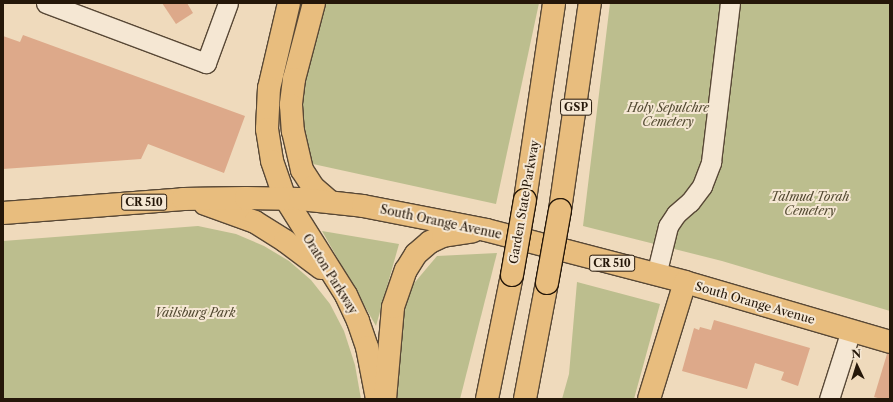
<!DOCTYPE html>
<html>
<head>
<meta charset="utf-8">
<style>
  body { margin:0 }
  #map { position:relative; width:893px; height:402px; overflow:hidden; background:#efdabc; font-family:"Libre Caslon Text",serif }
  div>[style] { position:absolute }
  .green>* { inset:0; background:#bcbe8e }
  .building>* { inset:0; background:#dda98a }
  .roads { filter:drop-shadow(1px 0 #584836) drop-shadow(-1px 0 #584836) drop-shadow(0 1px #584836) drop-shadow(0 -1px #584836) }
  .minor>* { height:19px; margin:-9.5px; padding:0 9.5px; transform-origin:9.5px; border-radius:9.5px; background:#f5e7d3 }
  .major>* { height:22px; margin:-11px; padding:0 11px; transform-origin:11px; border-radius:11px; background:#e8bd7e }
  .highway>* { height:22px; margin:-11px; padding:0 11px; transform-origin:11px; border-radius:11px; background:#e8bd7e }
  .bridges { filter:drop-shadow(1px 0 #251709) drop-shadow(-1px 0 #251709) drop-shadow(0 1px #251709) drop-shadow(0 -1px #251709) }
  .highway-bridge>* { height:22px; margin:-11px; padding:0 11px; transform-origin:11px; border-radius:11px; background:#e8bd7e }
  span { translate:-50% -50%; white-space:nowrap; text-align:center; line-height:1.15; -webkit-text-stroke:4px #f5e7d3; paint-order:stroke }
  .shield-label span { padding:1px 3px; background:#f5e7d3; border:1px solid; border-radius:3px; -webkit-text-stroke-width:0 }
  .shield-label { font-size:11px; color:#251709; font-weight:700 }
  .park-label { font-size:12px; color:#524931; font-style:italic }
  .street-label { font-size:12px; color:#251709 }
  .frame { position:absolute; inset:0; border:4px solid #251709; pointer-events:none }
  .north { position:absolute; left:837px; top:346px; width:40px; height:40px; -webkit-text-stroke:3px #f5e7d3; paint-order:stroke; rotate:356deg; font-size:11px; font-weight:700; line-height:16px; text-align:center; color:#251709 }
  .north::after { content:''; display:block; margin:auto; width:14px; height:18px; background:#251709; clip-path:polygon(50% 0,100% 100%,50% 72%,0 100%) }
</style>
</head>
<body>
<div id="map">
  <div class="green">
    <i style="clip-path:polygon(323px 3px,539px 3px,496px 204px,313px 164px,301px 135px,300px 82px)"></i>
    <i style="clip-path:polygon(610px 3px,890px 3px,890px 311px,722px 261px,583px 226px)"></i>
    <i style="clip-path:polygon(198px 226px,236px 234px,264px 246px,289px 261px,311px 280px,330px 304px,344px 331px,355px 365px,361px 399px,3px 399px,3px 241px)"></i>
    <i style="clip-path:polygon(322px 231px,399px 244px,376px 326px)"></i>
    <i style="clip-path:polygon(497px 253px,460px 399px,397px 399px,405px 294px,437px 256px)"></i>
    <i style="clip-path:polygon(577px 282px,660px 304px,634px 399px,562px 399px,569px 374px)"></i>
  </div>
  <div class="building">
    <i style="clip-path:polygon(162px 3px,187px 3px,193px 13px,176px 24px)"></i>
    <i style="clip-path:polygon(23px 35px,245px 116px,224px 173px,148px 144px,141px 159px,3px 169px,3px 36px,20px 42px)"></i>
    <i style="clip-path:polygon(714px 320px,810px 348px,798px 386px,781px 380px,784px 372px,755px 363px,747px 389px,682px 371px,694px 328px,699px 330px,700px 327px,711px 330px)"></i>
    <i style="clip-path:polygon(887px 354px,890px 354px,890px 399px,881px 399px,874px 397px)"></i>
  </div>
  <div class="roads">
    <div class="minor">
      <i style="left:46px;top:3px;width:171px;rotate:20.6deg"></i>
      <i style="left:206px;top:63px;width:64px;rotate:-69.9deg"></i>
      <i style="left:656px;top:275px;width:50px;rotate:-76.2deg"></i>
      <i style="left:668px;top:226px;width:14px;rotate:-56deg"></i>
      <i style="left:676px;top:214px;width:18px;rotate:-41deg"></i>
      <i style="left:690px;top:202px;width:20px;rotate:-53deg"></i>
      <i style="left:702px;top:186px;width:26px;rotate:-69deg"></i>
      <i style="left:711px;top:162px;width:160px;rotate:-83.2deg"></i>
      <i style="left:829px;top:399px;width:72px;rotate:-72.3deg"></i>
    </div>
    <div class="major">
      <i style="left:289px;top:3px;width:87px;rotate:103.2deg"></i>
      <i style="left:269px;top:88px;width:41px;rotate:92.8deg"></i>
      <i style="left:267px;top:129px;width:32px;rotate:81deg"></i>
      <i style="left:272px;top:161px;width:39px;rotate:71deg"></i>
      <i style="left:285px;top:198px;width:115px;rotate:57.8deg"></i>
      <i style="left:346px;top:295px;width:29px;rotate:65deg"></i>
      <i style="left:358px;top:321px;width:28px;rotate:71deg"></i>
      <i style="left:367px;top:347px;width:53px;rotate:79.1deg"></i>
      <i style="left:314px;top:3px;width:79px;rotate:104.7deg"></i>
      <i style="left:294px;top:79px;width:26px;rotate:97deg"></i>
      <i style="left:291px;top:105px;width:26px;rotate:86deg"></i>
      <i style="left:293px;top:131px;width:40px;rotate:77deg"></i>
      <i style="left:302px;top:170px;width:20px;rotate:57deg"></i>
      <i style="left:313px;top:187px;width:21px;rotate:41deg"></i>
      <i style="left:205px;top:204px;width:53px;rotate:19.8deg"></i>
      <i style="left:255px;top:222px;width:36px;rotate:32deg"></i>
      <i style="left:285px;top:241px;width:45px;rotate:36.9deg"></i>
      <i style="left:3px;top:213px;width:181px;rotate:-4.4deg"></i>
      <i style="left:183px;top:199px;width:63px;rotate:-0.9deg"></i>
      <i style="left:246px;top:198px;width:54px;rotate:1.1deg"></i>
      <i style="left:300px;top:199px;width:63px;rotate:6.3deg"></i>
      <i style="left:363px;top:206px;width:125px;rotate:11deg"></i>
      <i style="left:486px;top:230px;width:206px;rotate:14.6deg"></i>
      <i style="left:685px;top:282px;width:214px;rotate:16.3deg"></i>
      <i style="left:385px;top:399px;width:92px;rotate:-85deg"></i>
      <i style="left:393px;top:307px;width:39px;rotate:-71deg"></i>
      <i style="left:406px;top:270px;width:19px;rotate:-58deg"></i>
      <i style="left:416px;top:254px;width:18px;rotate:-41deg"></i>
      <i style="left:430px;top:242px;width:14px;rotate:-25deg"></i>
      <i style="left:443px;top:236px;width:30px;rotate:-9deg"></i>
      <i style="left:649px;top:399px;width:122px;rotate:-72.9deg"></i>
    </div>
    <div class="highway">
      <i style="left:525px;top:200px;width:199px;rotate:-81.6deg"></i>
      <i style="left:560px;top:210px;width:209px;rotate:-81.8deg"></i>
      <i style="left:487px;top:399px;width:126px;rotate:-78.6deg"></i>
      <i style="left:525px;top:399px;width:118px;rotate:-79.3deg"></i>
    </div>
  </div>
  <div class="bridges">
    <div class="highway-bridge">
      <i style="left:512px;top:275px;width:76px;rotate:-80.2deg"></i>
      <i style="left:547px;top:283px;width:74px;rotate:-79.9deg"></i>
    </div>
  </div>
  <div class="shield-label">
    <span style="left:576px;top:107px">GSP</span>
    <span style="left:144px;top:202px">CR 510</span>
    <span style="left:612px;top:263px">CR 510</span>
  </div>
  <div class="park-label">
    <span style="left:668px;top:115px">Holy Sepulchre<br>Cemetery</span>
    <span style="left:810px;top:204px">Talmud Torah<br>Cemetery</span>
    <span style="left:195px;top:313px">Vailsburg Park</span>
  </div>
  <div class="street-label">
    <span style="left:524px;top:202px;rotate:-80deg">Garden State Parkway</span>
    <span style="left:441px;top:222px;rotate:12deg">South Orange Avenue</span>
    <span style="left:330px;top:274px;rotate:58deg">Oraton Parkway</span>
    <span style="left:755px;top:303px;rotate:16deg">South Orange Avenue</span>
  </div>
  <div class="frame"></div>
  <div class="north">N</div>
</div>
</body>
</html>
